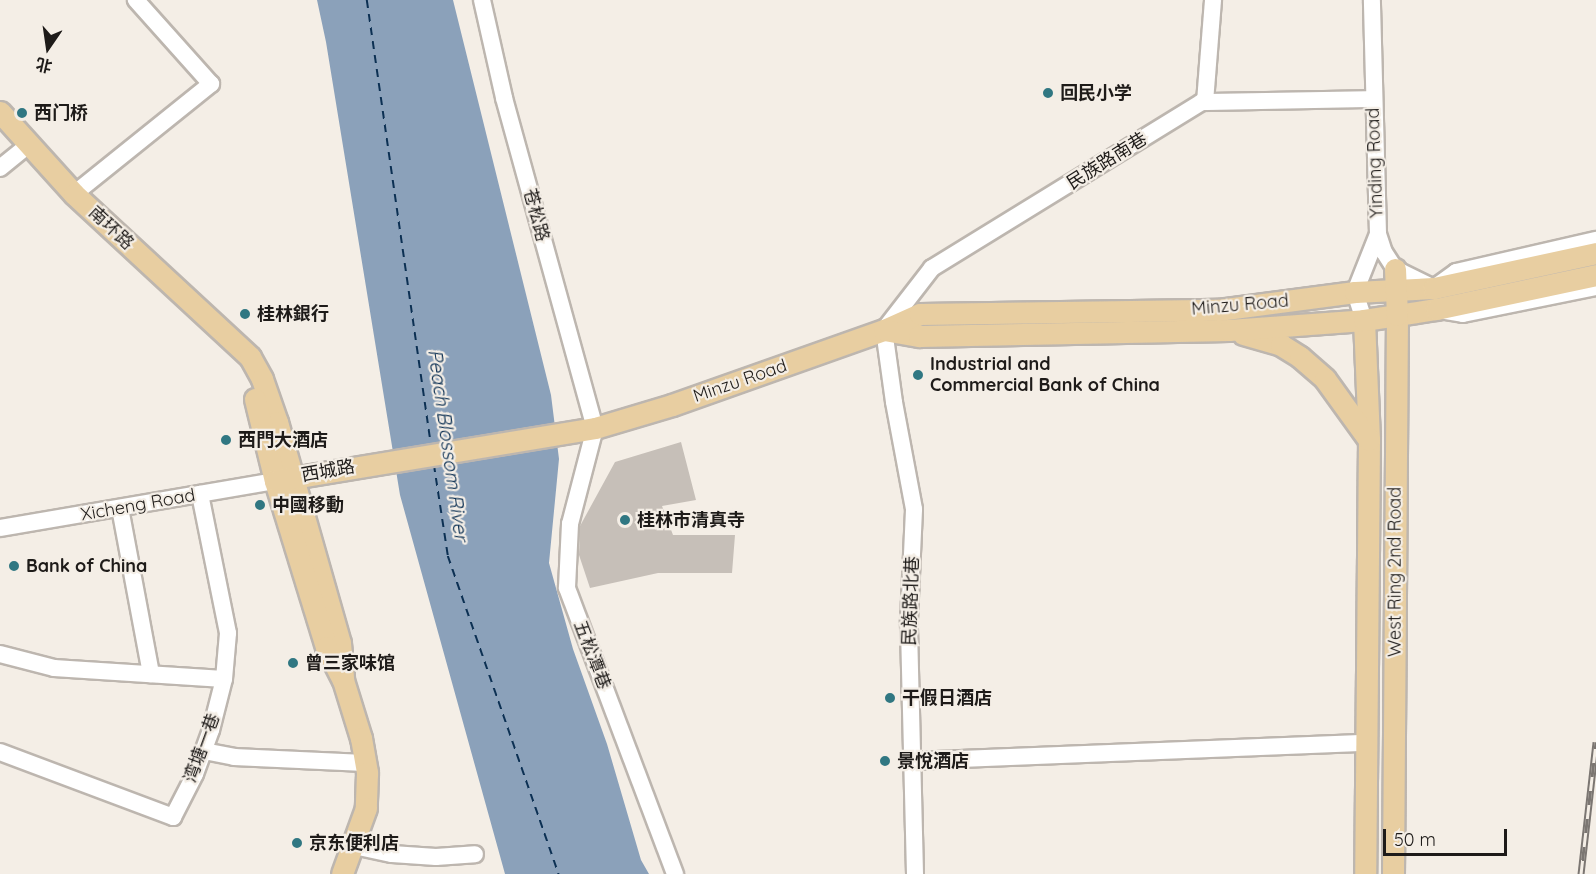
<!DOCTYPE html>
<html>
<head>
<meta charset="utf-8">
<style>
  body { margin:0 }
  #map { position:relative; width:1596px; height:874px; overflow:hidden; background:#f4eee6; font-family:Quicksand,"Noto Sans SC",sans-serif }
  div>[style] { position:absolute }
  .water>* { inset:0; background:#8ba1ba }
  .ferry>* { height:1.5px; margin-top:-0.75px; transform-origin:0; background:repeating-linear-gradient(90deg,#0c3053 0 8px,transparent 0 14px) }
  .building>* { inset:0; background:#c6bfb8 }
  .roads { filter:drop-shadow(2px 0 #bdb6af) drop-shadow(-2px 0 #bdb6af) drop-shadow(0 2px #bdb6af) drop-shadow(0 -2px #bdb6af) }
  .minor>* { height:16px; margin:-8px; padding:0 8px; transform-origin:8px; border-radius:8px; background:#fff }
  .major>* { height:21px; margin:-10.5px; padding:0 10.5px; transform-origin:10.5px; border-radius:10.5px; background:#e8cea1 }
  .rail>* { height:7px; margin-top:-3.5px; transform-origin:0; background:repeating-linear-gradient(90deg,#f4eee6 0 14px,#7b7672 0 28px); box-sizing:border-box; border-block:2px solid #7b7672 }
  .dots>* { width:16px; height:16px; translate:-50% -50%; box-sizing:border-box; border:3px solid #f4eee6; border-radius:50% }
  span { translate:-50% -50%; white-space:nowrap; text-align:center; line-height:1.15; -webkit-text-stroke:4.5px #f4eee6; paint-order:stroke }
  .poi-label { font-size:18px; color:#1e1b19; font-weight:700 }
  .left { translate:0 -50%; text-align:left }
  .street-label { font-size:18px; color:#1e1b19 }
  .water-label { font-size:20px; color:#0c3053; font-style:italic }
  .north { position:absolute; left:18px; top:18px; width:60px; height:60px; -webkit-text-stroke:4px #f4eee6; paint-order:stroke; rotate:193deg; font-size:16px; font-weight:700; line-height:24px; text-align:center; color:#1e1b19 }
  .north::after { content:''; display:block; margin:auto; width:21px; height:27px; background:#1e1b19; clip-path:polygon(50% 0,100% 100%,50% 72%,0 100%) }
  .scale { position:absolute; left:1383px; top:829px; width:124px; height:27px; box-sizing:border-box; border:3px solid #1e1b19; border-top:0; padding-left:8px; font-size:18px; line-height:21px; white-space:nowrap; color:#1e1b19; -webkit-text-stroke:4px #f4eee6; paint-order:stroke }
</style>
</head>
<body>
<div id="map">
  <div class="water">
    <i style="clip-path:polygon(317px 0,453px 0,551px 395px,559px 459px,549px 563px,573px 649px,607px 744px,641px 860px,649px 874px,505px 874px,400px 495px,326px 42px)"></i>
  </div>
  <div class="ferry">
    <i style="left:367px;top:0;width:449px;rotate:81.8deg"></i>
    <i style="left:434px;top:464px;width:93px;rotate:81.3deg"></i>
    <i style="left:448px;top:556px;width:337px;rotate:70.8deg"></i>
  </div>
  <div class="building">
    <i style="clip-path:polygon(681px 442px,696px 500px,662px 506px,673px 535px,735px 535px,732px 573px,658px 573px,590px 588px,579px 555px,580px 526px,615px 462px)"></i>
  </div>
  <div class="roads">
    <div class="minor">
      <i style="left:482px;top:0;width:100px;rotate:77.3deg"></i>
      <i style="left:504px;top:98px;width:342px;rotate:74.6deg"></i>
      <i style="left:595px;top:428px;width:99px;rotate:104.6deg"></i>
      <i style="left:570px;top:524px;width:64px;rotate:92.7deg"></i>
      <i style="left:567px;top:588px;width:306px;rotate:69.3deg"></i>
      <i style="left:1205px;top:102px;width:102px;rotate:-85.5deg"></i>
      <i style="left:0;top:168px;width:36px;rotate:-39deg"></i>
      <i style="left:74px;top:194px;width:176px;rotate:-38.8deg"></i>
      <i style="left:211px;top:84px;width:113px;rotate:-131.8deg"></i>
      <i style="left:1378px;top:234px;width:19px;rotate:72deg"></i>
      <i style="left:1384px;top:252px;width:20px;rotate:57deg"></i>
      <i style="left:1395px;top:269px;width:43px;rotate:26deg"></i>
      <i style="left:1434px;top:288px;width:27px;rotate:-36deg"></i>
      <i style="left:1456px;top:272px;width:144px;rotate:-12.9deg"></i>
      <i style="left:1446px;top:311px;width:17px;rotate:10deg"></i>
      <i style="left:1463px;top:314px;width:136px;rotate:-11.5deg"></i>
      <i style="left:1364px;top:320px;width:29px;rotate:-108deg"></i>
      <i style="left:1355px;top:292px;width:62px;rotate:-68.4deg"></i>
      <i style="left:1378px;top:234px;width:234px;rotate:-91.5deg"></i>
      <i style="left:120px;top:508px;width:169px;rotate:79.4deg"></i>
      <i style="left:0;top:528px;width:279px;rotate:-9.7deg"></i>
      <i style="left:0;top:654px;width:56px;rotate:14.5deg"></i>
      <i style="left:54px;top:668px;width:170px;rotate:3.7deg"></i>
      <i style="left:204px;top:751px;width:31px;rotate:11deg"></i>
      <i style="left:234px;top:757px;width:131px;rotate:2.6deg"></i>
      <i style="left:0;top:752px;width:185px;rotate:20.6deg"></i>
      <i style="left:173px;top:817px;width:48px;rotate:-62.9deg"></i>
      <i style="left:195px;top:774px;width:47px;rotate:-70deg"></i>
      <i style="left:211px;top:730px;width:53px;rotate:-75.7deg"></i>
      <i style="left:224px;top:679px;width:46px;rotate:-85deg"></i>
      <i style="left:228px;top:633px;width:142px;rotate:-101.4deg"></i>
      <i style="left:912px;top:761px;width:453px;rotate:-2.3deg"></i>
      <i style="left:354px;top:846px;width:39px;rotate:12deg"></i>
      <i style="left:392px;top:854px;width:44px;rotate:3.9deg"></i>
      <i style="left:436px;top:857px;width:39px;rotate:-4deg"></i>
      <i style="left:915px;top:874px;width:254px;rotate:-91.4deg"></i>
      <i style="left:909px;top:620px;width:111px;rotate:-87.4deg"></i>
      <i style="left:914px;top:509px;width:109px;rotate:-100.6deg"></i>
      <i style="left:894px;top:402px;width:73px;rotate:-97.9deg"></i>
      <i style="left:884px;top:330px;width:78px;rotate:-52.3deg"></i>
      <i style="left:932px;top:268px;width:317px;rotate:-31.6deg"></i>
      <i style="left:1202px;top:102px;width:171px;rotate:-1deg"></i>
    </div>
    <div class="major">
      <i style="left:0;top:112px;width:110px;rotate:47.9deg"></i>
      <i style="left:74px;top:194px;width:240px;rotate:42.8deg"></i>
      <i style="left:250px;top:357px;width:25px;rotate:61deg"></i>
      <i style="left:262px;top:379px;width:46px;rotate:70.8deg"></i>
      <i style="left:277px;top:422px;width:230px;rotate:74.1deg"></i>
      <i style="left:340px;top:643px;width:37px;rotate:85deg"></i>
      <i style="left:1364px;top:320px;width:120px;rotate:87.6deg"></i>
      <i style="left:1369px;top:440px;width:434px;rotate:90.5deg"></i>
      <i style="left:884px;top:330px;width:39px;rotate:-24deg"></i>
      <i style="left:920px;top:314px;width:298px;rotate:-0.8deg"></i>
      <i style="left:1218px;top:310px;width:138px;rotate:-7.5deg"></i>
      <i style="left:1355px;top:292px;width:79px;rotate:-2.9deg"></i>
      <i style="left:1434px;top:288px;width:166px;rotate:-12.2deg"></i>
      <i style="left:1243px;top:334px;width:40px;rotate:16deg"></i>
      <i style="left:1281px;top:345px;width:22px;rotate:32deg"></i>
      <i style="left:1300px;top:357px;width:33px;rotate:41deg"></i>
      <i style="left:1325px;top:379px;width:75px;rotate:54.2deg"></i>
      <i style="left:255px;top:399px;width:84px;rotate:76.3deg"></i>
      <i style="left:275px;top:481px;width:174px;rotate:72.9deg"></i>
      <i style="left:326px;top:647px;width:37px;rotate:63deg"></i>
      <i style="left:343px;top:680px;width:61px;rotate:72.8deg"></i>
      <i style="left:361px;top:738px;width:36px;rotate:80deg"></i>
      <i style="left:367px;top:773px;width:35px;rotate:92deg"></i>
      <i style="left:366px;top:808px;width:70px;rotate:110deg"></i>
      <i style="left:275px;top:481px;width:324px;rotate:-9.4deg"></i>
      <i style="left:595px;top:428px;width:80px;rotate:-16.6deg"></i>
      <i style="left:672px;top:405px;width:225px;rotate:-19.5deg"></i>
      <i style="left:884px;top:330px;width:36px;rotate:10deg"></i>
      <i style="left:919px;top:336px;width:310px;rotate:-1.1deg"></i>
      <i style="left:1229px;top:330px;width:135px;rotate:-4.2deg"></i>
      <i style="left:1364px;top:320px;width:73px;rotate:-8.7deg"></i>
      <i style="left:1436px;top:309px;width:164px;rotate:-12deg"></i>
      <i style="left:1393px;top:874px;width:559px;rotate:-89.59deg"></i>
      <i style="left:1397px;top:315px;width:46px;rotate:-92.5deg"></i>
    </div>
  </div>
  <div class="rail">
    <i style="left:1581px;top:874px;width:133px;rotate:-83.5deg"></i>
  </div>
  <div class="dots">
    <i style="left:1048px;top:93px;background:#307782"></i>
    <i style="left:22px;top:113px;background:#307782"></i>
    <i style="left:245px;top:314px;background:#307782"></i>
    <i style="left:918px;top:375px;background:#307782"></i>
    <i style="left:226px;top:440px;background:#307782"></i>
    <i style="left:260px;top:505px;background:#307782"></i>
    <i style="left:625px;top:520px;background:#307782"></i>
    <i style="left:14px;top:566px;background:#307782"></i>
    <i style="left:293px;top:663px;background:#307782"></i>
    <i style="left:890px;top:698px;background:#307782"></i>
    <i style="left:885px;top:761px;background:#307782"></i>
    <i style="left:297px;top:843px;background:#307782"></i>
  </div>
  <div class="poi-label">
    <span class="left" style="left:1060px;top:93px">回民小学</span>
    <span class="left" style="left:34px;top:113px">西门桥</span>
    <span class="left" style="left:257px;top:314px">桂林銀行</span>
    <span class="left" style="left:930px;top:375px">Industrial and<br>Commercial Bank of China</span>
    <span class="left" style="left:238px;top:440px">西門大酒店</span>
    <span class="left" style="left:272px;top:505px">中國移動</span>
    <span class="left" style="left:637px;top:520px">桂林市清真寺</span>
    <span class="left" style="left:26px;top:566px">Bank of China</span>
    <span class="left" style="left:305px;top:663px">曾三家味馆</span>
    <span class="left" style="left:902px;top:698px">干假日酒店</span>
    <span class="left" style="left:897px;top:761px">景悅酒店</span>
    <span class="left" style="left:309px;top:843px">京东便利店</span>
  </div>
  <div class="street-label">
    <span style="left:1107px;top:161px;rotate:-32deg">民族路南巷</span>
    <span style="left:1375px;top:163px;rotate:-92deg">Yinding Road</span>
    <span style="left:536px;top:215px;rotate:75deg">苍松路</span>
    <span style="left:111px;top:228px;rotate:43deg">南环路</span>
    <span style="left:1240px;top:305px;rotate:-5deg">Minzu Road</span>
    <span style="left:740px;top:381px;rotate:-19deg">Minzu Road</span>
    <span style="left:328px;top:471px;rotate:-10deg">西城路</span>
    <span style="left:138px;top:505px;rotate:-10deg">Xicheng Road</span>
    <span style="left:1395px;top:572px;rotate:-90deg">West Ring 2nd Road</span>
    <span style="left:911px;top:601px;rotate:-88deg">民族路北巷</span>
    <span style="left:592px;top:655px;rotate:69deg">五松潭巷</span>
    <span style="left:202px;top:748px;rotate:-70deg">湾塘一巷</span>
  </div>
  <div class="water-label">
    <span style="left:449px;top:445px;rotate:82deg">Peach Blossom River</span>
  </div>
  <div class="north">北</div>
  <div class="scale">50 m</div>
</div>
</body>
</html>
